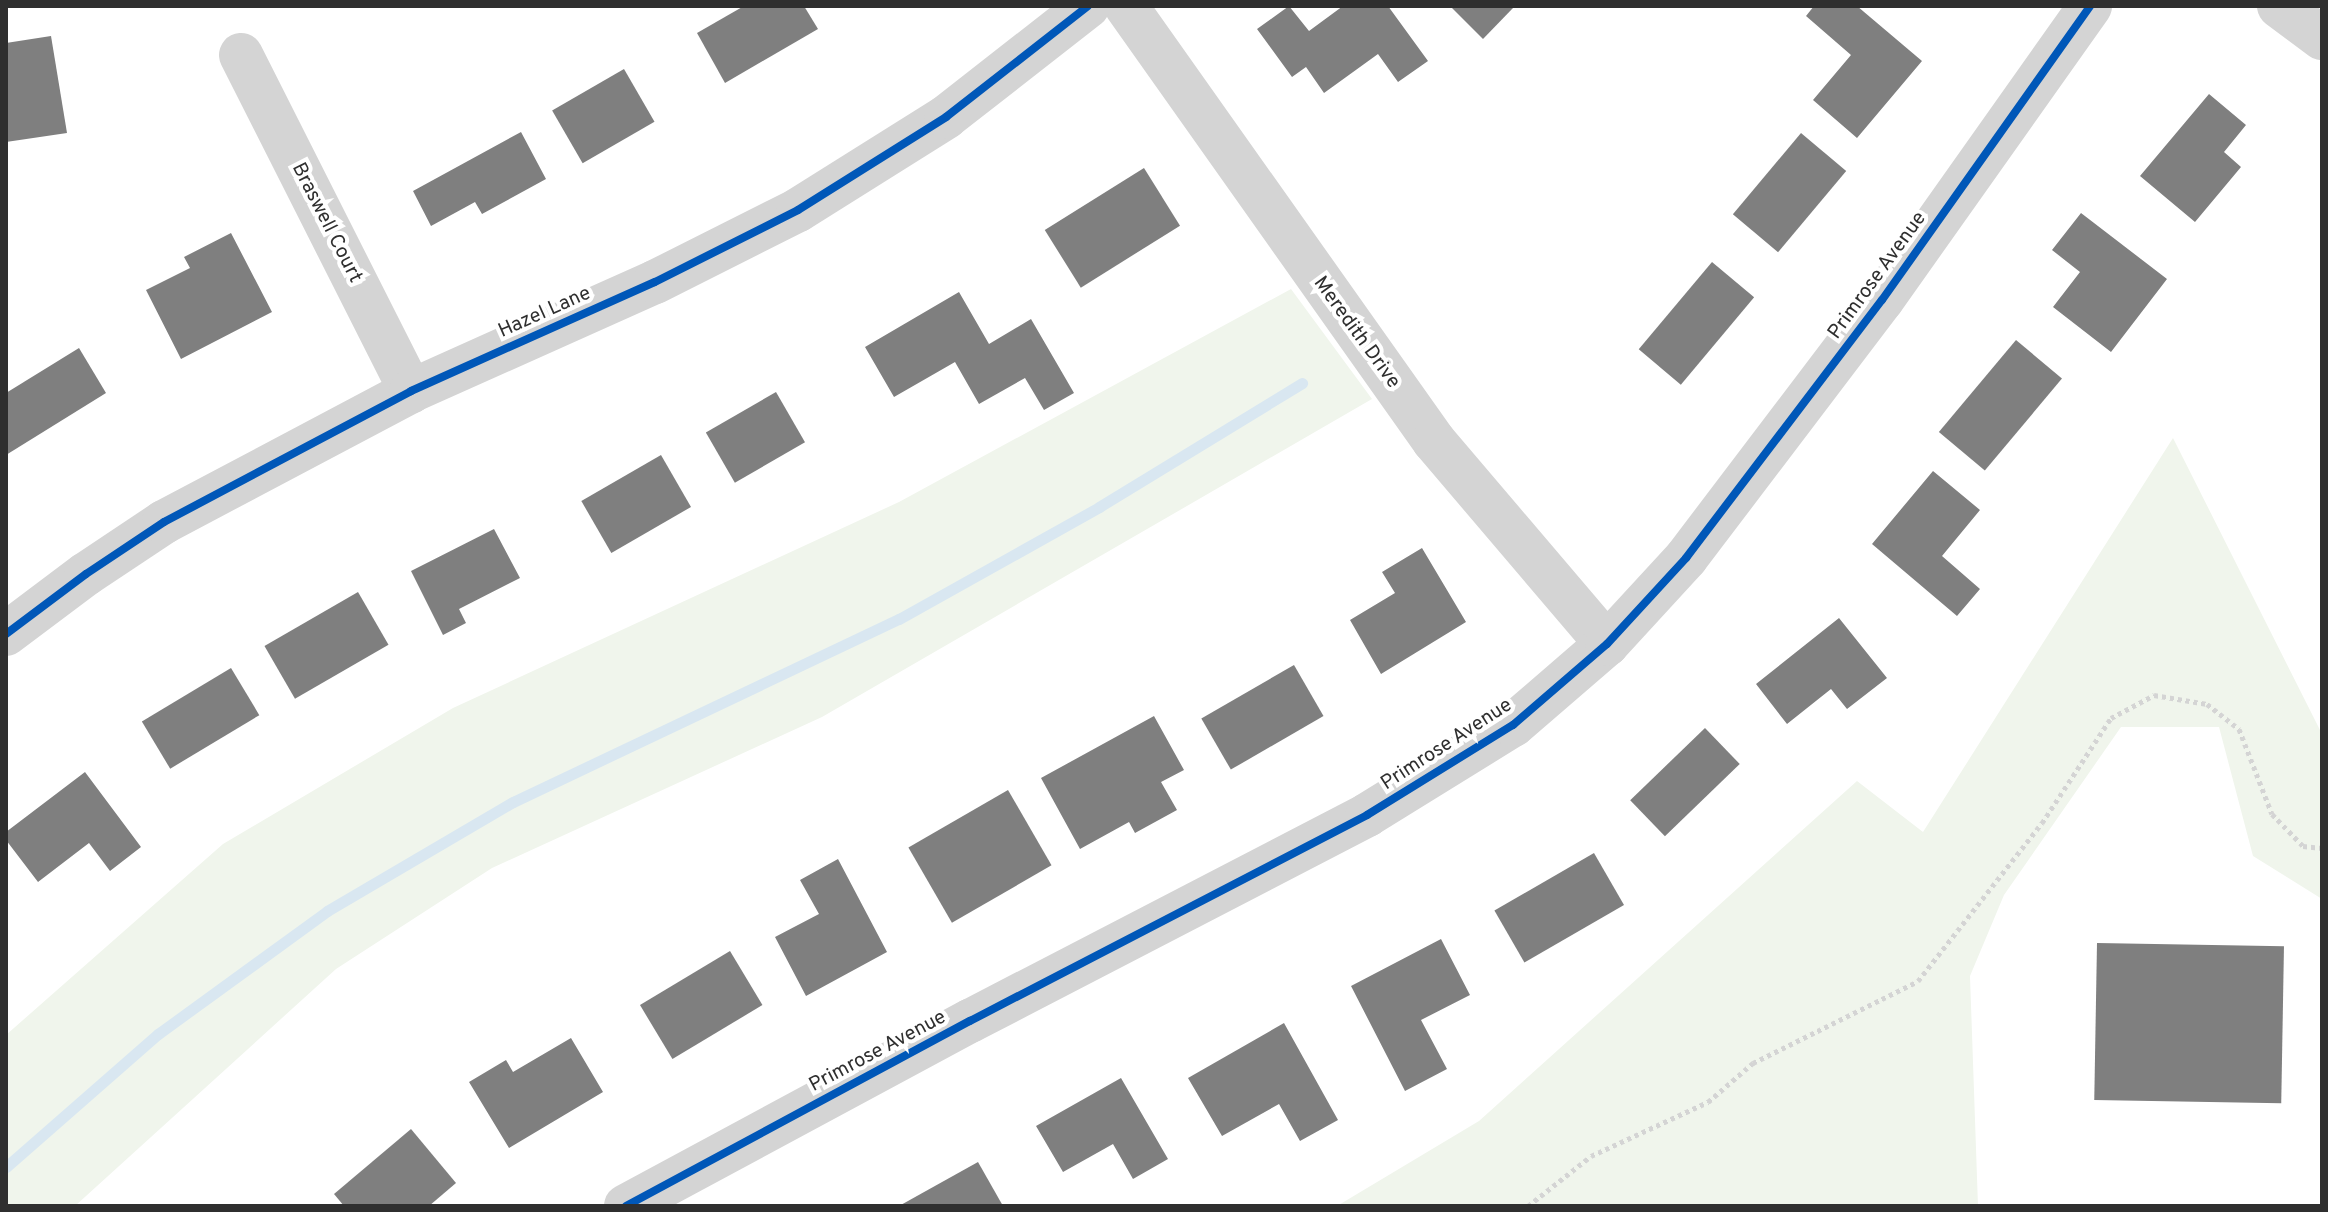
<!DOCTYPE html>
<html>
<head>
<meta charset="utf-8">
<style>
  body { margin:0 }
  #map { position:relative; width:2328px; height:1212px; overflow:hidden; background:#fff; font-family:Overpass,sans-serif }
  div>[style] { position:absolute }
  .green>* { inset:0; background:#f0f5ec }
  .stream>* { height:11px; margin:-5.5px; padding:0 5.5px; transform-origin:5.5px; border-radius:5.5px; background:#d9e7f1 }
  .building>* { inset:0; background:#7f7f7f; transform-origin:0 0 }
  .path>* { height:5px; margin-top:-2.5px; transform-origin:0; background:repeating-linear-gradient(90deg,#d4d4d4 0 4px,transparent 0 8px) }
  .minor>* { height:44px; margin:-22px; padding:0 22px; transform-origin:22px; border-radius:22px; background:#d4d4d4 }
  .cycleway>* { height:8px; margin:-4px; padding:0 4px; transform-origin:4px; border-radius:4px; background:#0057b8 }
  span { translate:-50% -50%; white-space:nowrap; text-align:center; line-height:1.15; -webkit-text-stroke:8px #fff; paint-order:stroke }
  .street-label { font-size:20px; color:#2f2f2f }
  .frame { position:absolute; inset:0; border:8px solid #2f2f2f; pointer-events:none }
</style>
</head>
<body>
<div id="map">
  <div class="green">
    <i style="clip-path:polygon(1291px 289px,1372px 399px,822px 717px,492px 868px,336px 969px,75px 1206px,6px 1206px,6px 1035px,223px 844px,453px 708px,899px 502px)"></i>
    <i style="clip-path:polygon(2173px 438px,2322px 734px,2322px 899px,2253px 856px,2219px 727px,2121px 727px,2004px 895px,1970px 976px,1978px 1206px,1337px 1206px,1479px 1121px,1857px 781px,1923px 832px)"></i>
  </div>
  <div class="stream">
    <i style="left:6px;top:1167px;width:202px;rotate:-41.2deg"></i>
    <i style="left:158px;top:1034px;width:209px;rotate:-36deg"></i>
    <i style="left:327px;top:911px;width:216px;rotate:-30.4deg"></i>
    <i style="left:513px;top:802px;width:427px;rotate:-25.4deg"></i>
    <i style="left:899px;top:619px;width:229px;rotate:-29.2deg"></i>
    <i style="left:1099px;top:507px;width:238px;rotate:-31.4deg"></i>
  </div>
  <div class="building">
    <i style="clip-path:polygon(744px 6px,804px 6px,818px 29px,725px 83px,697px 33px)"></i>
    <i style="clip-path:polygon(1289px 6px,1309px 31px,1343px 6px,1388px 6px,1428px 61px,1398px 82px,1378px 54px,1324px 93px,1306px 67px,1292px 77px,1257px 29px)"></i>
    <i style="clip-path:polygon(1450px 6px,1510px 6px,1513px 8px,1483px 39px)"></i>
    <i style="clip-path:polygon(1814px 6px,1857px 6px,1922px 61px,1857px 138px,1813px 100px,1851px 55px,1806px 16px)"></i>
    <i style="clip-path:polygon(51px 36px,67px 133px,6px 142px,6px 43px)"></i>
    <i style="left:624px;top:69px;width:61px;height:83px;rotate:60deg"></i>
    <i style="clip-path:polygon(2209px 94px,2246px 125px,2224px 152px,2241px 167px,2195px 222px,2140px 176px)"></i>
    <i style="clip-path:polygon(521px 132px,546px 179px,482px 214px,475px 202px,431px 226px,413px 191px)"></i>
    <i style="left:1801px;top:133px;width:59px;height:106px;rotate:40deg"></i>
    <i style="left:1144px;top:168px;width:68px;height:117px;rotate:58deg"></i>
    <i style="clip-path:polygon(2081px 213px,2167px 279px,2111px 352px,2053px 307px,2080px 272px,2052px 250px)"></i>
    <i style="clip-path:polygon(231px 233px,272px 312px,181px 359px,146px 290px,190px 268px,184px 257px)"></i>
    <i style="left:1712px;top:262px;width:55px;height:114px;rotate:40deg"></i>
    <i style="clip-path:polygon(959px 292px,989px 344px,1031px 319px,1074px 393px,1044px 410px,1025px 378px,979px 404px,955px 362px,894px 397px,865px 347px)"></i>
    <i style="left:2016px;top:340px;width:60px;height:120px;rotate:40deg"></i>
    <i style="clip-path:polygon(79px 348px,106px 393px,6px 455px,6px 393px)"></i>
    <i style="left:776px;top:392px;width:58px;height:81px;rotate:60deg"></i>
    <i style="left:661px;top:455px;width:60px;height:92px;rotate:60deg"></i>
    <i style="clip-path:polygon(1933px 471px,1980px 510px,1942px 556px,1980px 589px,1957px 616px,1872px 544px)"></i>
    <i style="clip-path:polygon(494px 529px,520px 578px,459px 609px,466px 623px,443px 635px,411px 571px)"></i>
    <i style="clip-path:polygon(1422px 548px,1466px 622px,1381px 674px,1350px 620px,1395px 593px,1382px 572px)"></i>
    <i style="left:358px;top:592px;width:61px;height:108px;rotate:60deg"></i>
    <i style="clip-path:polygon(1839px 618px,1887px 678px,1847px 709px,1831px 689px,1787px 724px,1756px 684px)"></i>
    <i style="left:1294px;top:665px;width:59px;height:107px;rotate:60deg"></i>
    <i style="left:231px;top:668px;width:55px;height:104px;rotate:59deg"></i>
    <i style="clip-path:polygon(1154px 716px,1184px 770px,1161px 782px,1177px 810px,1135px 833px,1129px 822px,1080px 849px,1041px 778px)"></i>
    <i style="left:1705px;top:728px;width:50px;height:104px;rotate:46deg"></i>
    <i style="clip-path:polygon(85px 772px,141px 847px,110px 871px,89px 843px,38px 882px,6px 840px,6px 832px)"></i>
    <i style="left:1008px;top:790px;width:87px;height:115px;rotate:60deg"></i>
    <i style="left:1594px;top:853px;width:60px;height:115px;rotate:60deg"></i>
    <i style="clip-path:polygon(838px 859px,887px 952px,806px 996px,775px 937px,819px 914px,800px 880px)"></i>
    <i style="clip-path:polygon(1441px 939px,1470px 995px,1421px 1020px,1447px 1069px,1405px 1091px,1351px 986px)"></i>
    <i style="left:2097px;top:943px;width:187px;height:157px;rotate:1deg"></i>
    <i style="left:730px;top:951px;width:63px;height:105px;rotate:59deg"></i>
    <i style="clip-path:polygon(1284px 1023px,1338px 1120px,1300px 1141px,1279px 1104px,1222px 1136px,1188px 1078px)"></i>
    <i style="clip-path:polygon(571px 1038px,603px 1092px,509px 1148px,469px 1082px,506px 1060px,513px 1072px)"></i>
    <i style="clip-path:polygon(1121px 1078px,1168px 1159px,1133px 1179px,1113px 1144px,1063px 1172px,1036px 1126px)"></i>
    <i style="clip-path:polygon(411px 1129px,456px 1183px,429px 1206px,344px 1206px,334px 1194px)"></i>
    <i style="clip-path:polygon(978px 1162px,1003px 1206px,899px 1206px)"></i>
  </div>
  <div class="path">
    <i style="left:1528px;top:1206px;width:80px;rotate:-38.4deg"></i>
    <i style="left:1591px;top:1156px;width:129px;rotate:-24.8deg"></i>
    <i style="left:1708px;top:1102px;width:60px;rotate:-40.9deg"></i>
    <i style="left:1753px;top:1063px;width:184px;rotate:-26.4deg"></i>
    <i style="left:1918px;top:981px;width:201px;rotate:-51.9deg"></i>
    <i style="left:2042px;top:823px;width:126px;rotate:-56.7deg"></i>
    <i style="left:2111px;top:718px;width:49px;rotate:-28.1deg"></i>
    <i style="left:2154px;top:695px;width:54px;rotate:9.6deg"></i>
    <i style="left:2207px;top:704px;width:41px;rotate:38deg"></i>
    <i style="left:2239px;top:729px;width:91px;rotate:68.8deg"></i>
    <i style="left:2272px;top:814px;width:45px;rotate:45.9deg"></i>
    <i style="left:2303px;top:846px;width:19px;rotate:6deg"></i>
  </div>
  <div class="minor">
    <i style="left:1126px;top:6px;width:533px;rotate:54.7deg"></i>
    <i style="left:1434px;top:441px;width:267px;rotate:49.6deg"></i>
    <i style="left:2279px;top:6px;width:54px;rotate:36.7deg"></i>
    <i style="left:241px;top:55px;width:377px;rotate:63.2deg"></i>
    <i style="left:6px;top:634px;width:100px;rotate:-36.9deg"></i>
    <i style="left:86px;top:574px;width:94px;rotate:-33.7deg"></i>
    <i style="left:164px;top:522px;width:280px;rotate:-27.9deg"></i>
    <i style="left:411px;top:391px;width:267px;rotate:-24.1deg"></i>
    <i style="left:655px;top:282px;width:160px;rotate:-26.7deg"></i>
    <i style="left:798px;top:210px;width:175px;rotate:-32.1deg"></i>
    <i style="left:946px;top:117px;width:180px;rotate:-38deg"></i>
    <i style="left:626px;top:1206px;width:391px;rotate:-28.3deg"></i>
    <i style="left:970px;top:1021px;width:447px;rotate:-27.4deg"></i>
    <i style="left:1367px;top:815px;width:172px;rotate:-31.7deg"></i>
    <i style="left:1513px;top:725px;width:124px;rotate:-40.8deg"></i>
    <i style="left:1607px;top:644px;width:117px;rotate:-47.4deg"></i>
    <i style="left:1686px;top:558px;width:324px;rotate:-52.8deg"></i>
    <i style="left:1882px;top:300px;width:360px;rotate:-54.7deg"></i>
  </div>
  <div class="cycleway">
    <i style="left:6px;top:634px;width:100px;rotate:-36.9deg"></i>
    <i style="left:86px;top:574px;width:94px;rotate:-33.7deg"></i>
    <i style="left:164px;top:522px;width:280px;rotate:-27.9deg"></i>
    <i style="left:411px;top:391px;width:267px;rotate:-24.1deg"></i>
    <i style="left:655px;top:282px;width:160px;rotate:-26.7deg"></i>
    <i style="left:798px;top:210px;width:175px;rotate:-32.1deg"></i>
    <i style="left:946px;top:117px;width:180px;rotate:-38deg"></i>
    <i style="left:626px;top:1206px;width:391px;rotate:-28.3deg"></i>
    <i style="left:970px;top:1021px;width:447px;rotate:-27.4deg"></i>
    <i style="left:1367px;top:815px;width:172px;rotate:-31.7deg"></i>
    <i style="left:1513px;top:725px;width:124px;rotate:-40.8deg"></i>
    <i style="left:1607px;top:644px;width:117px;rotate:-47.4deg"></i>
    <i style="left:1686px;top:558px;width:324px;rotate:-52.8deg"></i>
    <i style="left:1882px;top:300px;width:360px;rotate:-54.7deg"></i>
  </div>
  <div class="street-label">
    <span style="left:326px;top:223px;rotate:63deg">Braswell Court</span>
    <span style="left:1878px;top:276px;rotate:-54deg">Primrose Avenue</span>
    <span style="left:545px;top:313px;rotate:-24deg">Hazel Lane</span>
    <span style="left:1356px;top:333px;rotate:54deg">Meredith Drive</span>
    <span style="left:1447px;top:745px;rotate:-33deg">Primrose Avenue</span>
    <span style="left:878px;top:1052px;rotate:-28deg">Primrose Avenue</span>
  </div>
  <div class="frame"></div>
</div>
</body>
</html>
